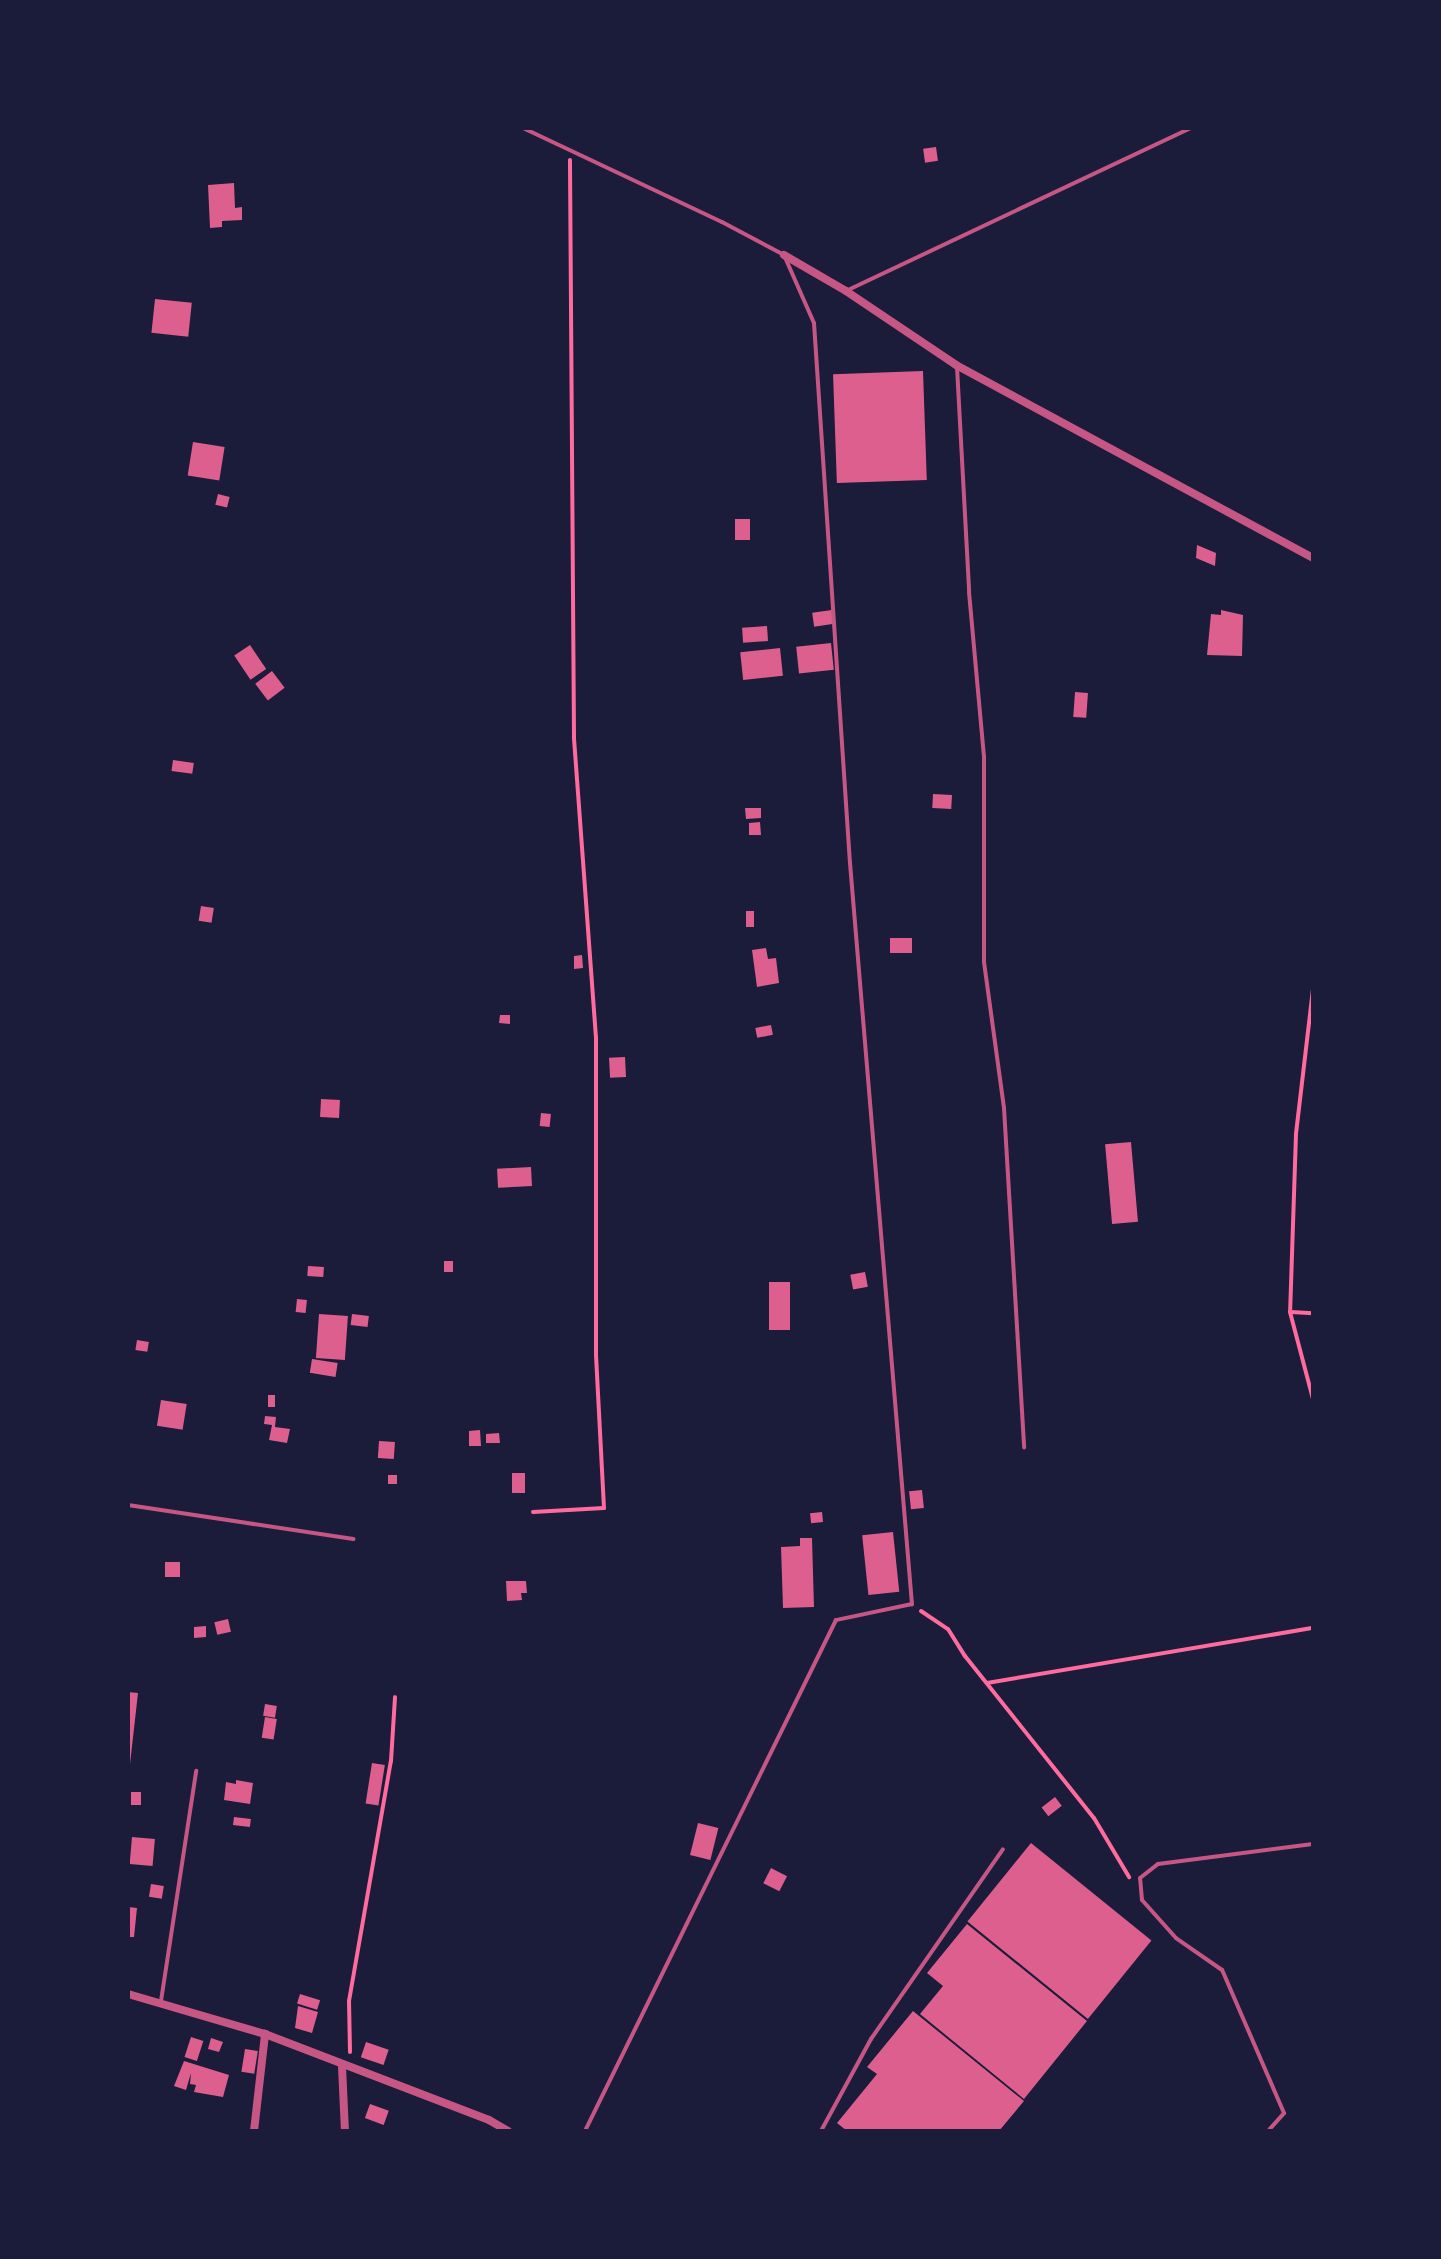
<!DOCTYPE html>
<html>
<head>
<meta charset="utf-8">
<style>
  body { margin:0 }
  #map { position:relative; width:1441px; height:2259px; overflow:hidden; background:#1b1b3a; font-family:"Public Sans",sans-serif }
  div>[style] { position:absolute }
  .building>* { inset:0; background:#dd5f8e; transform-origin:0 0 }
  .path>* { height:4px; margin:-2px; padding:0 2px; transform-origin:2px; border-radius:2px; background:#ff6b9d }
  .service>* { height:4px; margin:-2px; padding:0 2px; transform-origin:2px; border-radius:2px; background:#c65784 }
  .minor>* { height:8px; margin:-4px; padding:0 4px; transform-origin:4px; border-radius:4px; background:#c65784 }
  span { translate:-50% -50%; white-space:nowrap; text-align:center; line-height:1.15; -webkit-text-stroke:6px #1b1b3a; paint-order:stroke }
  .frame { position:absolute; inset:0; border:130px solid #1b1b3a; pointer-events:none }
</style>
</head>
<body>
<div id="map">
  <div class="building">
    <i style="left:936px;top:147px;width:14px;height:13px;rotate:82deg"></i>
    <i style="clip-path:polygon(234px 183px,235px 208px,242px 207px,242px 220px,222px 221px,222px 227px,210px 228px,208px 185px)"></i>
    <i style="left:155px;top:299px;width:37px;height:34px;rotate:6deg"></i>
    <i style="left:923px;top:371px;width:109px;height:90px;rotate:88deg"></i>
    <i style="left:193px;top:442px;width:32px;height:34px;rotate:9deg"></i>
    <i style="left:218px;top:494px;width:12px;height:11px;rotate:14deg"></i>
    <i style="left:735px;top:519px;width:15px;height:21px"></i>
    <i style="clip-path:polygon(1197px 545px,1216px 553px,1215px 566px,1196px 558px)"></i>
    <i style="left:832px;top:610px;width:14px;height:20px;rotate:82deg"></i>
    <i style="clip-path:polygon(1221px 610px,1243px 615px,1242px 656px,1207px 655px,1211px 614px,1221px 615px)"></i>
    <i style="left:767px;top:626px;width:15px;height:25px;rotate:86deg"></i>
    <i style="left:831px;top:643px;width:27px;height:35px;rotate:84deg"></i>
    <i style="left:250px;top:645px;width:29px;height:19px;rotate:56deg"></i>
    <i style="left:780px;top:648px;width:28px;height:40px;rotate:84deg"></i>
    <i style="left:272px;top:671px;width:21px;height:21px;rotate:53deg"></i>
    <i style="left:1075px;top:692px;width:13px;height:25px;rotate:4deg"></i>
    <i style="left:173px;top:760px;width:21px;height:11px;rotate:8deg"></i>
    <i style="left:933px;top:794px;width:19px;height:14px;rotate:3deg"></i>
    <i style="clip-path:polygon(745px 808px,761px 808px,761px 818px,746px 819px)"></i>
    <i style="clip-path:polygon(760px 822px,761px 835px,749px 835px,749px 823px)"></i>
    <i style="left:201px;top:906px;width:13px;height:15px;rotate:9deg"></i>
    <i style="left:746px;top:911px;width:8px;height:16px"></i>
    <i style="left:912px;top:938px;width:15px;height:22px;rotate:90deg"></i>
    <i style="clip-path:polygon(766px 948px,768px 959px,776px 958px,779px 983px,757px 987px,752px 950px)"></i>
    <i style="clip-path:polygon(582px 955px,583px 968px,574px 969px,574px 956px)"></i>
    <i style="clip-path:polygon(500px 1015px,510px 1015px,510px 1024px,499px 1023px)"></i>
    <i style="left:771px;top:1025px;width:10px;height:16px;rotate:79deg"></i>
    <i style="left:625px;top:1057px;width:20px;height:16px;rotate:87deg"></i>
    <i style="left:321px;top:1099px;width:19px;height:18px;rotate:3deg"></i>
    <i style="left:541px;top:1113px;width:10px;height:13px;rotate:6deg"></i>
    <i style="left:1131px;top:1142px;width:80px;height:26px;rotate:85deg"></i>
    <i style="left:531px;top:1167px;width:19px;height:34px;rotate:87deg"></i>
    <i style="left:444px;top:1261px;width:9px;height:11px"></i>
    <i style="left:308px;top:1266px;width:16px;height:10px;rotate:4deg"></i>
    <i style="left:865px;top:1272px;width:15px;height:15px;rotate:79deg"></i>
    <i style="left:769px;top:1282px;width:21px;height:48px"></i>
    <i style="left:297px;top:1299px;width:10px;height:13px;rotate:6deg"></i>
    <i style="left:319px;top:1314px;width:29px;height:44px;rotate:4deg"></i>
    <i style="left:352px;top:1314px;width:17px;height:11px;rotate:7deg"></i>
    <i style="left:137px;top:1340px;width:12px;height:10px;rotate:9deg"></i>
    <i style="left:312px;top:1359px;width:26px;height:14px;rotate:9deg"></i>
    <i style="left:268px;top:1395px;width:7px;height:12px"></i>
    <i style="left:161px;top:1400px;width:26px;height:26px;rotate:9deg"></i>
    <i style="clip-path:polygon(265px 1416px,276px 1417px,275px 1427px,290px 1429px,287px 1443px,269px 1440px,272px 1425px,264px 1424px)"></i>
    <i style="clip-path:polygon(480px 1430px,481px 1446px,469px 1446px,469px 1431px)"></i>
    <i style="clip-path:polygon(499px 1433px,500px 1443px,486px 1443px,486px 1434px)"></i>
    <i style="left:379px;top:1441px;width:16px;height:17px;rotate:4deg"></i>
    <i style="left:512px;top:1473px;width:13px;height:20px"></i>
    <i style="left:388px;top:1475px;width:9px;height:9px"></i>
    <i style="left:922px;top:1490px;width:18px;height:13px;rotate:84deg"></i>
    <i style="left:822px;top:1512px;width:10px;height:12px;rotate:84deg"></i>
    <i style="left:893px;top:1532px;width:60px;height:31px;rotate:84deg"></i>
    <i style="clip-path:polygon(800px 1538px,812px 1538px,814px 1607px,783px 1608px,781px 1547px,800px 1546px)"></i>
    <i style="left:180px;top:1562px;width:15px;height:15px;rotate:90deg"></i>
    <i style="clip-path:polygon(506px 1581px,526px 1581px,527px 1593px,521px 1593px,522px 1600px,507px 1601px)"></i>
    <i style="left:228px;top:1619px;width:13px;height:14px;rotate:77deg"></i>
    <i style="clip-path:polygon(206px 1626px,206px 1637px,194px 1638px,194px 1627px)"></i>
    <i style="clip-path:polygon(128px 1692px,138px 1693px,130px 1764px,128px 1764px)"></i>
    <i style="left:265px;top:1704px;width:12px;height:12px;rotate:9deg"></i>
    <i style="left:265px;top:1717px;width:12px;height:21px;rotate:9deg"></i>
    <i style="left:372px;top:1763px;width:13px;height:41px;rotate:9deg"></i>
    <i style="clip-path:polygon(236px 1780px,253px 1783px,250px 1804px,224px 1800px,226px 1782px,236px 1784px)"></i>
    <i style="left:131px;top:1792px;width:10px;height:13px"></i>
    <i style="left:1055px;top:1797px;width:11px;height:17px;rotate:52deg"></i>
    <i style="left:234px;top:1817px;width:17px;height:8px;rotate:7deg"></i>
    <i style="left:698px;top:1823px;width:21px;height:33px;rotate:14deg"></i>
    <i style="left:132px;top:1837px;width:23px;height:27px;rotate:5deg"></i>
    <i style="left:1031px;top:1843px;width:155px;height:101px;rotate:39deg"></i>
    <i style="left:771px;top:1868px;width:18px;height:17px;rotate:27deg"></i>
    <i style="left:151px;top:1884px;width:13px;height:13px;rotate:9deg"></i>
    <i style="clip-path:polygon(128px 1907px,137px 1908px,134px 1937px,128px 1937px)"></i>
    <i style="clip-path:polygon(967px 1924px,1087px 2021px,1024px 2099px,920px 2014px,943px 1986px,927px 1973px)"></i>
    <i style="left:300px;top:1994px;width:21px;height:10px;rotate:17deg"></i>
    <i style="clip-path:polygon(298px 2006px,318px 2012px,312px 2033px,295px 2028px)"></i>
    <i style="clip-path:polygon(913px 2011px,1024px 2101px,999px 2131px,847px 2131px,837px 2123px,877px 2074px,867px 2067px)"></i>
    <i style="left:191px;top:2037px;width:13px;height:21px;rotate:18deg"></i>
    <i style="clip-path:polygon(211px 2038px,223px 2042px,219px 2052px,208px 2049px)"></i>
    <i style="left:366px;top:2042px;width:24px;height:16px;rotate:19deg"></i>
    <i style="left:245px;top:2049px;width:13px;height:23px;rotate:9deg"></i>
    <i style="clip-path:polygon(184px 2061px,229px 2075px,223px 2097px,194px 2092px,196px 2085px,190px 2084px,191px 2073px,186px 2090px,174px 2086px)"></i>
    <i style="left:370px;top:2104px;width:20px;height:15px;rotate:20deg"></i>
  </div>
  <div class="path">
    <i style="left:1313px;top:989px;width:146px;rotate:96.7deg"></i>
    <i style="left:1296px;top:1134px;width:178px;rotate:91.9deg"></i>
    <i style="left:1290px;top:1312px;width:90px;rotate:75.2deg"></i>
    <i style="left:1291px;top:1312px;width:22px;rotate:3deg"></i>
    <i style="left:533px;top:1512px;width:71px;rotate:-3.2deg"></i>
    <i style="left:604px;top:1508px;width:154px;rotate:-93deg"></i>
    <i style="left:596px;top:1354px;width:316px;rotate:-90deg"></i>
    <i style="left:596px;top:1038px;width:302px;rotate:-94.2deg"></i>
    <i style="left:574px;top:737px;width:577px;rotate:-90.4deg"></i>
    <i style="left:921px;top:1611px;width:32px;rotate:34deg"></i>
    <i style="left:948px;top:1629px;width:32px;rotate:58deg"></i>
    <i style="left:965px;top:1656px;width:207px;rotate:51.5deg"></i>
    <i style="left:1094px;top:1818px;width:69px;rotate:59.3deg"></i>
    <i style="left:987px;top:1683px;width:331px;rotate:-9.6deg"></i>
    <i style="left:350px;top:2052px;width:51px;rotate:-91.1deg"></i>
    <i style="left:349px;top:2001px;width:244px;rotate:-80.1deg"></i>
    <i style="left:391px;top:1761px;width:64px;rotate:-86.4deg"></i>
  </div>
  <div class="service">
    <i style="left:523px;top:128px;width:220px;rotate:25.3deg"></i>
    <i style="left:722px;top:222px;width:70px;rotate:28deg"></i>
    <i style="left:784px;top:255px;width:74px;rotate:66.2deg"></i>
    <i style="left:814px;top:323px;width:541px;rotate:86.19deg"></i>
    <i style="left:850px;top:863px;width:744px;rotate:85.22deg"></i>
    <i style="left:912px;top:1604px;width:78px;rotate:168.1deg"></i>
    <i style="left:836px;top:1620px;width:569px;rotate:116.16deg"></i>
    <i style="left:848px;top:290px;width:378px;rotate:-25.3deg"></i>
    <i style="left:957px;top:367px;width:225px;rotate:86.9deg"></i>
    <i style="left:969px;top:592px;width:165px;rotate:84.8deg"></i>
    <i style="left:984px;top:756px;width:206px;rotate:90deg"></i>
    <i style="left:984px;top:962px;width:147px;rotate:82.2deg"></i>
    <i style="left:1004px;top:1108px;width:340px;rotate:86.6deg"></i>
    <i style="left:128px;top:1505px;width:228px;rotate:8.6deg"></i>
    <i style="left:161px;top:2001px;width:233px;rotate:-81.3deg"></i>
    <i style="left:821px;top:2131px;width:105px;rotate:-61.5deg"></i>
    <i style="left:871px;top:2039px;width:231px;rotate:-55.2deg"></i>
    <i style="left:1268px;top:2131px;width:24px;rotate:-48deg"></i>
    <i style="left:1284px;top:2113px;width:156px;rotate:-113.4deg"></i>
    <i style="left:1222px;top:1970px;width:56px;rotate:-145.2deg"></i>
    <i style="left:1176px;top:1938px;width:51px;rotate:-131.8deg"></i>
    <i style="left:1142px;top:1900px;width:22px;rotate:-95deg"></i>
    <i style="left:1140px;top:1878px;width:23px;rotate:-38deg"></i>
    <i style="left:1158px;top:1864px;width:156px;rotate:-7.4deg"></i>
  </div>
  <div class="minor">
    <i style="left:784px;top:255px;width:72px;rotate:30.1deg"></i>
    <i style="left:846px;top:291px;width:133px;rotate:33.9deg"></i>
    <i style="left:956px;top:365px;width:406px;rotate:28.4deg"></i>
    <i style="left:128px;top:1994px;width:143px;rotate:16.3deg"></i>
    <i style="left:265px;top:2034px;width:240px;rotate:21deg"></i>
    <i style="left:489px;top:2120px;width:22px;rotate:30deg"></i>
    <i style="left:342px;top:2066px;width:65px;rotate:87.4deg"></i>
    <i style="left:254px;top:2131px;width:98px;rotate:-83.5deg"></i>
  </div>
  <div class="frame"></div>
</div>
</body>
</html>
